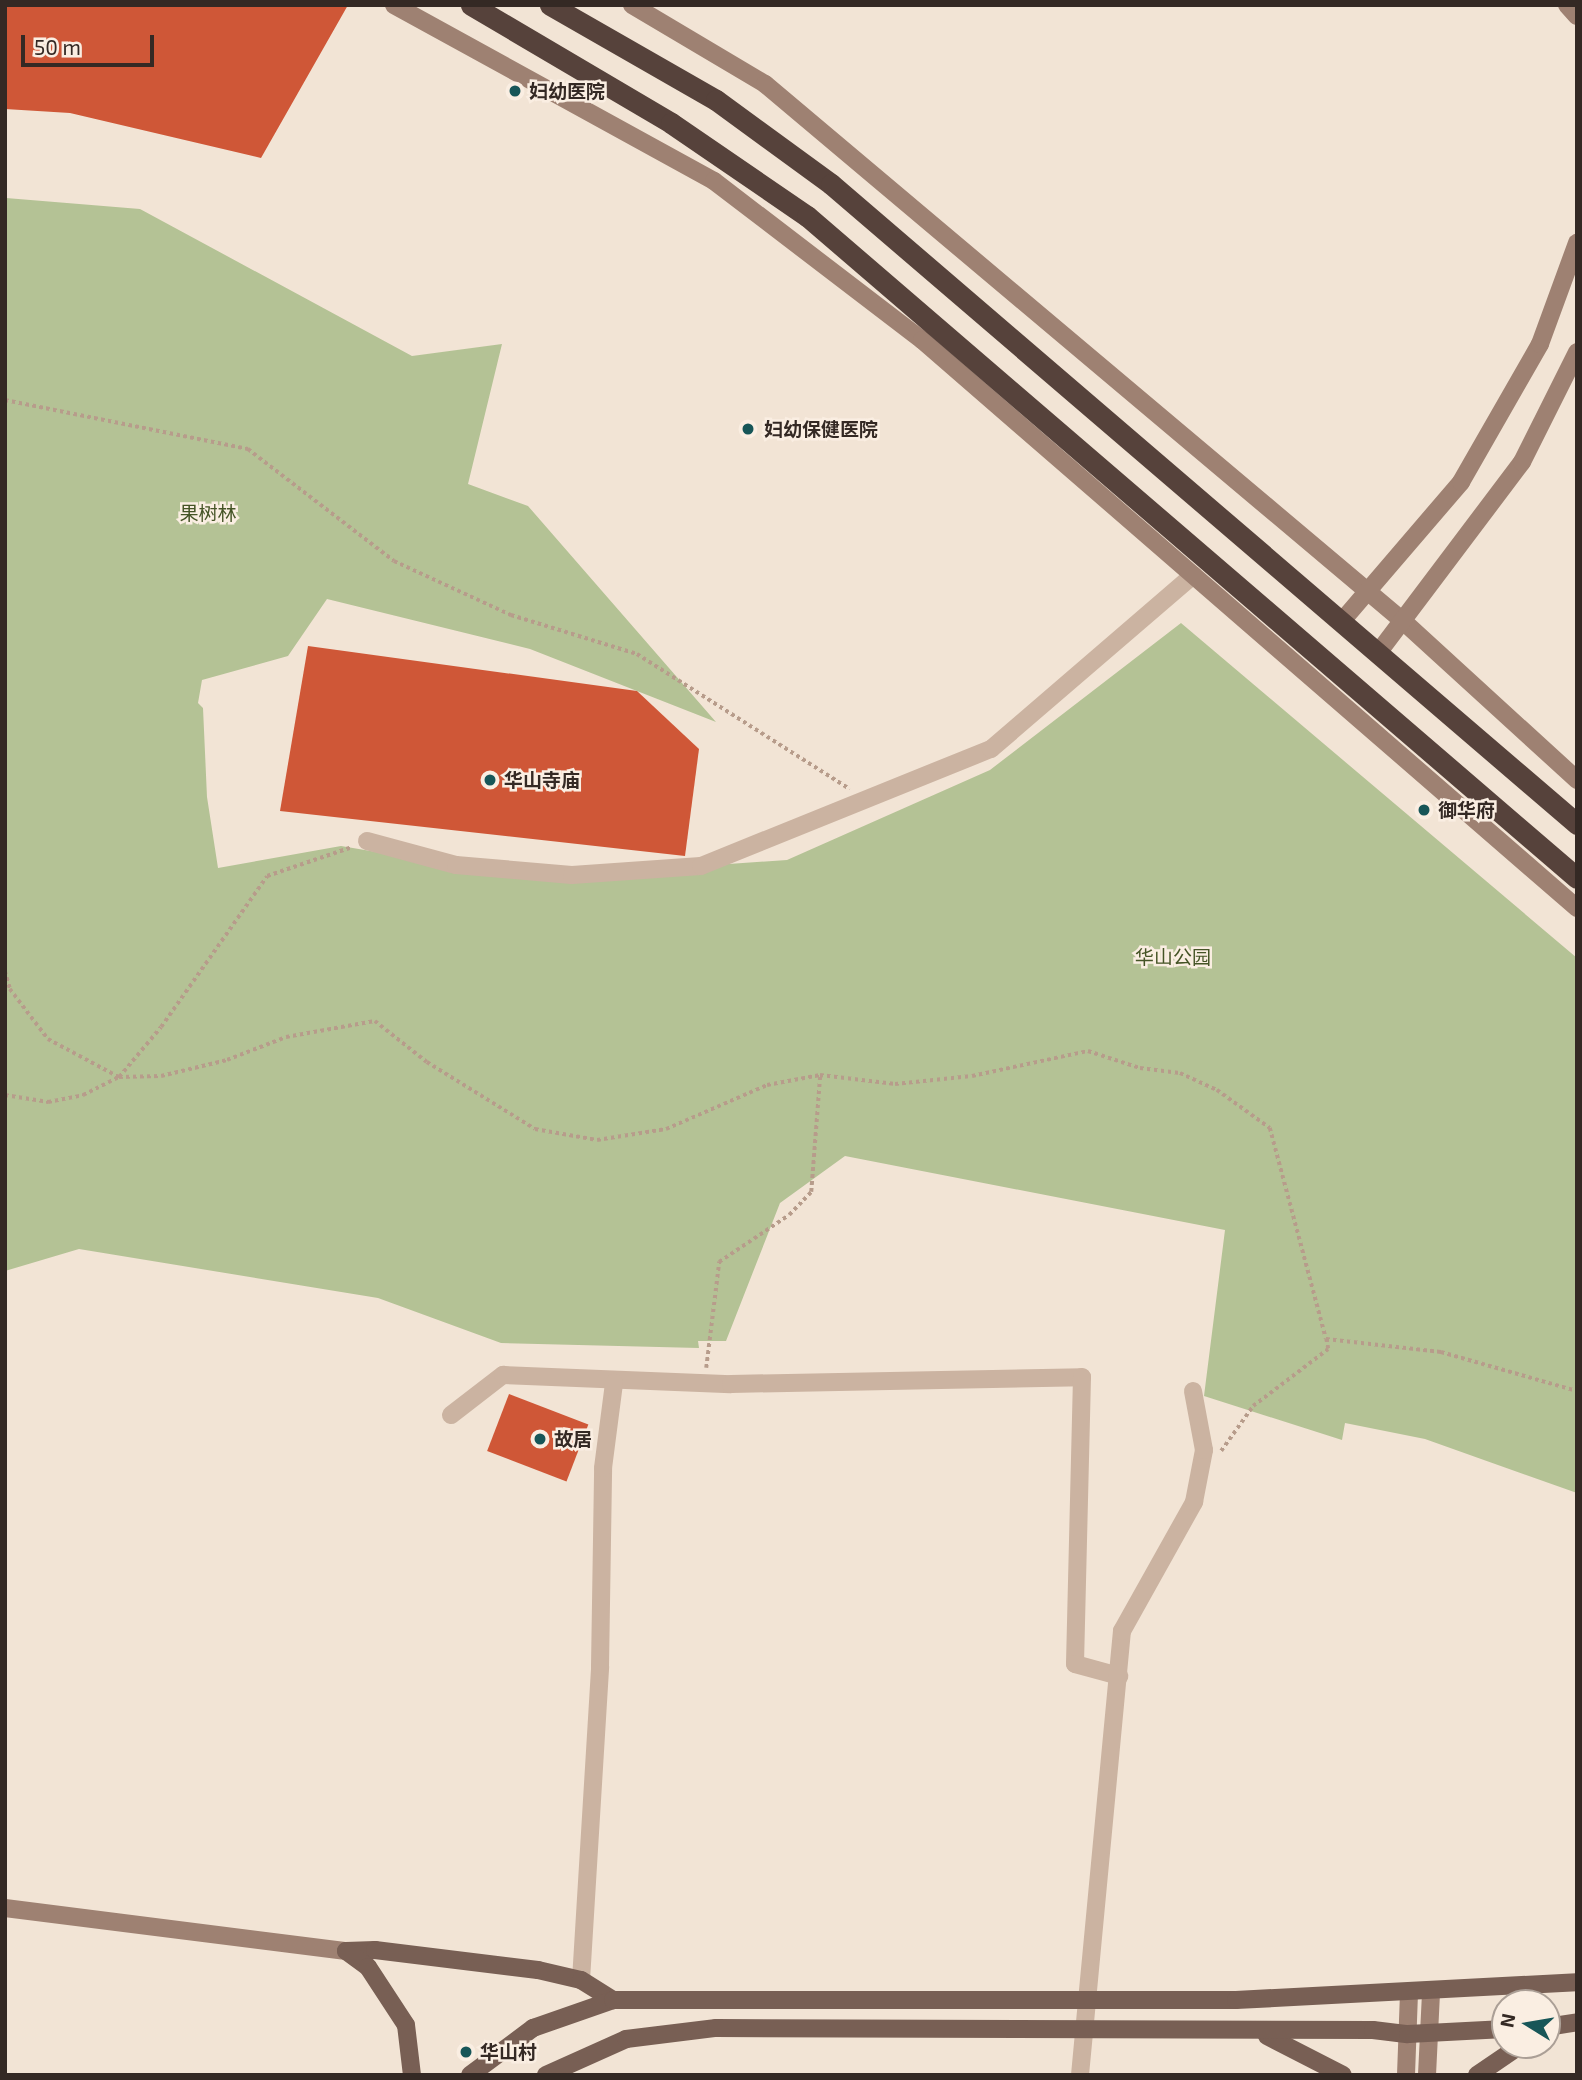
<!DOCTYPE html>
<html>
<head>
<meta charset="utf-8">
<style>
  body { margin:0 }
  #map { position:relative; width:1582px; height:2080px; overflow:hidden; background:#f2e4d5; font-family:"Exo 2","Noto Sans SC",sans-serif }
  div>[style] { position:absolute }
  .green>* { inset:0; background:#b4c295 }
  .building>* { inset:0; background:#cf5737; transform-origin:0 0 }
  .path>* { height:3.5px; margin-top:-1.75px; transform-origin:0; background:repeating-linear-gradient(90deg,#b79c8b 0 3.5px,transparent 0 7px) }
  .street>* { height:18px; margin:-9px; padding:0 9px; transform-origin:9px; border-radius:9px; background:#cbb3a1 }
  .secondary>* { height:18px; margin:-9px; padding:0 9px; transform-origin:9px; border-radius:9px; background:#9e8172 }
  .primary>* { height:18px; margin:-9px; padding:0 9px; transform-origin:9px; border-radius:9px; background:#785f54 }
  .highway>* { height:21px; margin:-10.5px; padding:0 10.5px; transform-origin:10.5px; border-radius:10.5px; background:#56423b }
  .dots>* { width:19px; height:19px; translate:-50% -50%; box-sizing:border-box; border:4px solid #faeee2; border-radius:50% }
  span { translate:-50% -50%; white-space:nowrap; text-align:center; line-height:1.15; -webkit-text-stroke:5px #faeee2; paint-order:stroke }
  .poi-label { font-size:19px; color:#342924; font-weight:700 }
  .left { translate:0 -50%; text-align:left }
  .park-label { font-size:19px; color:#455426 }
  .frame { position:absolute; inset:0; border:7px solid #342924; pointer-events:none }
  .north { position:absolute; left:1491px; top:1989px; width:70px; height:70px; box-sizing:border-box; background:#faeee2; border:2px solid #ab9f96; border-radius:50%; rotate:281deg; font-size:19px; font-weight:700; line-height:28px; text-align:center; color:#342924 }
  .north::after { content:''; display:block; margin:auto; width:24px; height:32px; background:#175658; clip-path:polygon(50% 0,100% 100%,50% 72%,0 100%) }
  .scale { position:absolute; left:21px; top:35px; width:133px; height:32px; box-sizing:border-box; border:4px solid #342924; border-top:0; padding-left:9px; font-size:21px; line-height:24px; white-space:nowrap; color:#342924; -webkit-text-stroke:5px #faeee2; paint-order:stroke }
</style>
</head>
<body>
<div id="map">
  <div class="green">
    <i style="clip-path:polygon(6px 198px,140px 209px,412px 356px,502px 344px,468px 484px,528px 506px,716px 722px,530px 649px,327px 599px,288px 656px,202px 680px,198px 703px,203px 708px,207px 797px,218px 868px,341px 846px,530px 878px,787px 860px,990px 770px,1181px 623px,1577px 958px,1577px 1493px,1425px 1439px,1345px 1423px,1342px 1440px,1204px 1396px,1225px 1230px,845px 1156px,780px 1203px,726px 1341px,698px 1341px,699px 1348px,501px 1343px,378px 1298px,79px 1249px,5px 1271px)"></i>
  </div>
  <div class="building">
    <i style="clip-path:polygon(5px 5px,348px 5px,261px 158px,70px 113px,5px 109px)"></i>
    <i style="clip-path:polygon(308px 646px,637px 691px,699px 749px,685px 856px,280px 811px)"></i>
    <i style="left:509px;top:1394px;width:85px;height:61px;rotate:21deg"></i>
  </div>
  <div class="path">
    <i style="left:5px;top:400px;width:248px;rotate:11.4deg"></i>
    <i style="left:248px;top:449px;width:184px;rotate:37.5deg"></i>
    <i style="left:394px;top:561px;width:129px;rotate:24.8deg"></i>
    <i style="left:511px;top:615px;width:132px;rotate:17.2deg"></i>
    <i style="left:637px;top:654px;width:252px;rotate:32.4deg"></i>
    <i style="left:5px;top:971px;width:19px;rotate:74deg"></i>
    <i style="left:10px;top:989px;width:63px;rotate:52.8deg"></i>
    <i style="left:48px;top:1039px;width:81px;rotate:28.2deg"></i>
    <i style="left:119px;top:1077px;width:42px;rotate:-1.4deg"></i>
    <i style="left:161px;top:1076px;width:68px;rotate:-13.6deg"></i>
    <i style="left:227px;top:1060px;width:63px;rotate:-21.3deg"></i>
    <i style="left:286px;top:1037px;width:90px;rotate:-10.2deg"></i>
    <i style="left:375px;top:1021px;width:66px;rotate:38.3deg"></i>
    <i style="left:427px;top:1062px;width:127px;rotate:31.8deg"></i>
    <i style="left:535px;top:1129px;width:63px;rotate:10.1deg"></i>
    <i style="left:597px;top:1140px;width:70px;rotate:-9.1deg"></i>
    <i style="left:666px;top:1129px;width:110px;rotate:-23.5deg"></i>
    <i style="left:767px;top:1085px;width:54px;rotate:-10.7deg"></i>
    <i style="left:820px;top:1075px;width:76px;rotate:6.8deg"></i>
    <i style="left:895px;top:1084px;width:77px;rotate:-5.9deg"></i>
    <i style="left:972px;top:1076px;width:119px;rotate:-12.2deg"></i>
    <i style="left:1088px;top:1051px;width:55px;rotate:18.1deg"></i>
    <i style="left:1140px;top:1068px;width:40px;rotate:7.1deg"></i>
    <i style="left:1180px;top:1073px;width:41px;rotate:24.7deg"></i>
    <i style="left:1217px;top:1090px;width:65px;rotate:35.6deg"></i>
    <i style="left:1270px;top:1128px;width:218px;rotate:75.1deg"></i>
    <i style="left:1326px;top:1339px;width:116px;rotate:6.4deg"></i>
    <i style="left:1441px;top:1352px;width:141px;rotate:16deg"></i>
    <i style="left:5px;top:1095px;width:44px;rotate:9.2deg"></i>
    <i style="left:48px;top:1102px;width:36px;rotate:-11deg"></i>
    <i style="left:83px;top:1095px;width:40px;rotate:-26.6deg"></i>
    <i style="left:119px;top:1077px;width:65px;rotate:-50deg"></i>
    <i style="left:161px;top:1027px;width:184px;rotate:-54.9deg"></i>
    <i style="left:267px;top:876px;width:90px;rotate:-18.8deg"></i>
    <i style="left:706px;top:1368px;width:107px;rotate:-83deg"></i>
    <i style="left:719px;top:1262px;width:84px;rotate:-33.9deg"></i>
    <i style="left:789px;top:1215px;width:32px;rotate:-46deg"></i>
    <i style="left:811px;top:1192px;width:117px;rotate:-85.6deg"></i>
    <i style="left:1221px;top:1451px;width:55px;rotate:-54.6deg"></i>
    <i style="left:1253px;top:1406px;width:94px;rotate:-37.2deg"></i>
    <i style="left:1328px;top:1349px;width:10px;rotate:-101deg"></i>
  </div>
  <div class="street">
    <i style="left:367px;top:841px;width:92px;rotate:15.1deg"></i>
    <i style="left:456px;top:865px;width:116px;rotate:4.9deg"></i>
    <i style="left:572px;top:875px;width:129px;rotate:-4deg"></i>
    <i style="left:701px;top:866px;width:313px;rotate:-22deg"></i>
    <i style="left:991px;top:749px;width:267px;rotate:-40.7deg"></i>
    <i style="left:451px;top:1415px;width:66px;rotate:-37.6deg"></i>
    <i style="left:503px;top:1375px;width:228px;rotate:2.3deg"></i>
    <i style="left:731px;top:1384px;width:351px;rotate:-1.1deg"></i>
    <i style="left:1082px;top:1377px;width:287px;rotate:91.4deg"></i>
    <i style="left:1075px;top:1664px;width:46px;rotate:15.3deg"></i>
    <i style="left:581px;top:1980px;width:314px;rotate:-86.5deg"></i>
    <i style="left:600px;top:1667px;width:199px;rotate:-89.1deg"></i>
    <i style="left:603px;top:1468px;width:86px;rotate:-82.6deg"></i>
    <i style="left:1080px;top:2075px;width:446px;rotate:-84.6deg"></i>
    <i style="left:1122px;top:1631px;width:148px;rotate:-60.8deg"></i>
    <i style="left:1194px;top:1502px;width:53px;rotate:-79.1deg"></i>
    <i style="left:1204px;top:1450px;width:60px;rotate:-100.6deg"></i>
  </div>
  <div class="secondary">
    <i style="left:394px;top:5px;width:365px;rotate:28.8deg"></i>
    <i style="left:714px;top:181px;width:262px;rotate:37.4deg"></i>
    <i style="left:922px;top:340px;width:867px;rotate:40.93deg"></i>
    <i style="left:632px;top:5px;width:155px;rotate:30.7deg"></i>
    <i style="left:765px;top:84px;width:834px;rotate:40.09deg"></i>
    <i style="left:1403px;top:621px;width:236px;rotate:42.4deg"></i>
    <i style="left:1567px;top:5px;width:15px;rotate:48deg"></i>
    <i style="left:1342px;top:621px;width:183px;rotate:-49.4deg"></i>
    <i style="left:1461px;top:482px;width:159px;rotate:-60.2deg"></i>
    <i style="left:1540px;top:344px;width:108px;rotate:-69.9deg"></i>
    <i style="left:1378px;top:653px;width:239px;rotate:-53deg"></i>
    <i style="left:1522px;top:462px;width:123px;rotate:-63.4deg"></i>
    <i style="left:5px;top:1908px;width:344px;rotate:7.2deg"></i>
    <i style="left:1406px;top:2075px;width:80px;rotate:-87.9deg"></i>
    <i style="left:1427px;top:2075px;width:82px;rotate:-87.2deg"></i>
  </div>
  <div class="primary">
    <i style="left:346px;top:1951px;width:29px;rotate:-2deg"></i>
    <i style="left:375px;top:1950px;width:164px;rotate:7deg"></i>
    <i style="left:538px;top:1970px;width:44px;rotate:13.1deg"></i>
    <i style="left:581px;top:1980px;width:38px;rotate:32deg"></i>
    <i style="left:346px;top:1951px;width:27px;rotate:36deg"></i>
    <i style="left:368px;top:1967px;width:69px;rotate:56.8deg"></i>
    <i style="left:406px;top:2025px;width:50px;rotate:83.2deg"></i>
    <i style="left:1547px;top:2027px;width:30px;rotate:-9deg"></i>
    <i style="left:1267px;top:2036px;width:85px;rotate:27.2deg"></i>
    <i style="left:470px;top:2075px;width:79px;rotate:-36.7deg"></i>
    <i style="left:533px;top:2028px;width:85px;rotate:-19.3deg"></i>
    <i style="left:613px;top:2000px;width:623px"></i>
    <i style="left:1236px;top:2000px;width:341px;rotate:-3deg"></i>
    <i style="left:546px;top:2075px;width:88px;rotate:-24.2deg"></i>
    <i style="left:626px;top:2039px;width:91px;rotate:-7deg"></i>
    <i style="left:716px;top:2028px;width:657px;rotate:0.17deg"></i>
    <i style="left:1373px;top:2030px;width:35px;rotate:7deg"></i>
    <i style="left:1408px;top:2034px;width:97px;rotate:-3deg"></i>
    <i style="left:1477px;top:2075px;width:53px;rotate:-34.3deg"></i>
  </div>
  <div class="highway">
    <i style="left:471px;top:5px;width:232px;rotate:30.5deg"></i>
    <i style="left:671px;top:123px;width:165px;rotate:34.4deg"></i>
    <i style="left:807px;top:216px;width:1015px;rotate:40.69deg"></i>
    <i style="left:550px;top:5px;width:191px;rotate:29.8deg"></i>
    <i style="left:716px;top:100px;width:142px;rotate:36.1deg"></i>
    <i style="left:831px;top:184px;width:983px;rotate:40.63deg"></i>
  </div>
  <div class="dots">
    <i style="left:515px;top:91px;background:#175658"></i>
    <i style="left:748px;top:429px;background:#175658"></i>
    <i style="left:490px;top:780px;background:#175658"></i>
    <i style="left:1424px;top:810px;background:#175658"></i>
    <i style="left:540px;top:1439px;background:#175658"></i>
    <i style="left:466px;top:2052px;background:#175658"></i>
  </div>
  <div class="poi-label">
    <span class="left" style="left:529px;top:91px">妇幼医院</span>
    <span class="left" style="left:764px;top:429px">妇幼保健医院</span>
    <span class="left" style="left:504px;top:780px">华山寺庙</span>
    <span class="left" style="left:1438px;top:810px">御华府</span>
    <span class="left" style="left:554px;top:1439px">故居</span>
    <span class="left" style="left:480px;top:2052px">华山村</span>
  </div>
  <div class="park-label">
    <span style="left:208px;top:513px">果树林</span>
    <span style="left:1173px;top:957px">华山公园</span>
  </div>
  <div class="frame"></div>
  <div class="north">N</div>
  <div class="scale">50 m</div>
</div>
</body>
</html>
